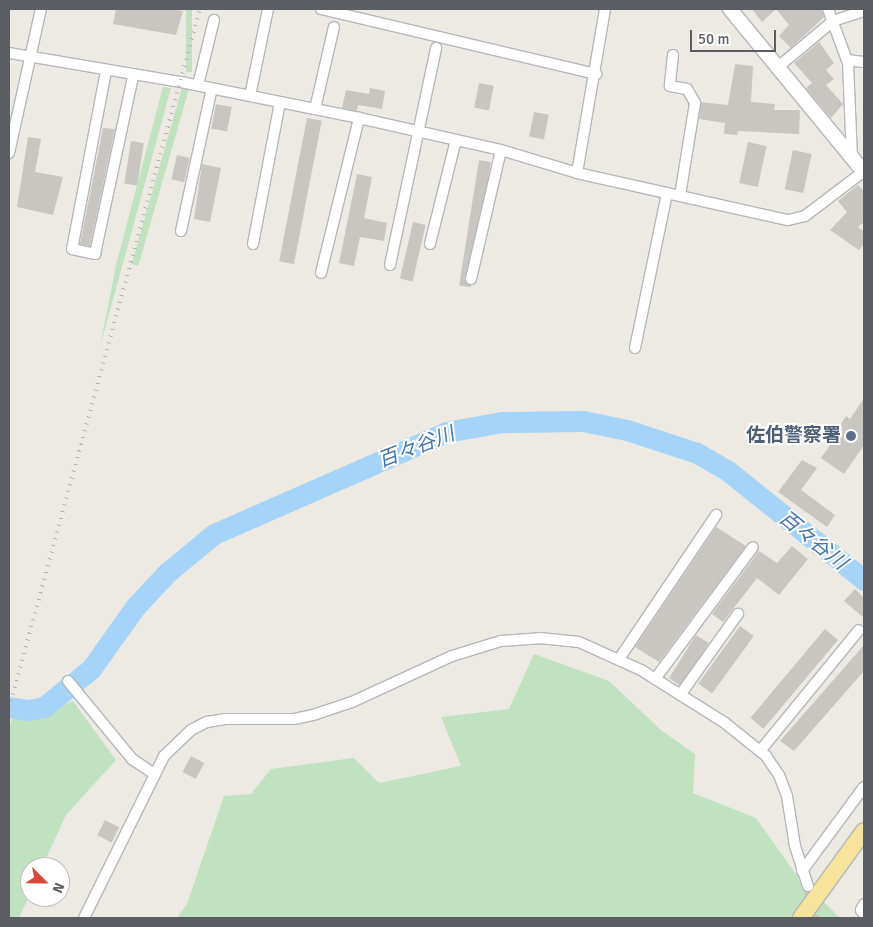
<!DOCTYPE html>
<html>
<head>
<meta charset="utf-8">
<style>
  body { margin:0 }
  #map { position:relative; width:873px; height:927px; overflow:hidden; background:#eceae2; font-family:Signika,"Noto Sans JP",sans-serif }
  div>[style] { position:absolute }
  .green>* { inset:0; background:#c0e2c0; transform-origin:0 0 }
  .river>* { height:21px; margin:-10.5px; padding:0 10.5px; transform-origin:10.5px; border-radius:10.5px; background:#a6d4f8 }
  .building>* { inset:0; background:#c9c6c1; transform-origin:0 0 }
  .minor-tunnel>* { height:10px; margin-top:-5px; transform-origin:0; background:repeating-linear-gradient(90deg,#c8c7c2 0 10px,transparent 0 15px) }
  .roads { filter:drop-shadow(1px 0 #b4b7bb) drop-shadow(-1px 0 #b4b7bb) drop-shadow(0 1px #b4b7bb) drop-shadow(0 -1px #b4b7bb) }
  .minor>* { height:10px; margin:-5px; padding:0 5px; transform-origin:5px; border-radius:5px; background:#fff }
  .secondary>* { height:14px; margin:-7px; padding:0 7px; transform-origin:7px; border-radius:7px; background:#fff }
  .trunk>* { height:16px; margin:-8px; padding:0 8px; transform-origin:8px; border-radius:8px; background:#f6e49d }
  .rail>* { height:4px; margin-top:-2px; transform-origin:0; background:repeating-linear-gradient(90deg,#b2b3b3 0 1px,transparent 0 7px) }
  .dots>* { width:14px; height:14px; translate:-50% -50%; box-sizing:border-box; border:2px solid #fff; border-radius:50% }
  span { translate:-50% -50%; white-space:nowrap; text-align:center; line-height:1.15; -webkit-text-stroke:4px #fff; paint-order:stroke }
  .service-label { font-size:19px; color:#4e5e75; font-weight:700 }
  .right { translate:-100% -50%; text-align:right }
  .water-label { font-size:20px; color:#4575a8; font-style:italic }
  .frame { position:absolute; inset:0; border:10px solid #5a5d62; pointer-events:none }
  .north { position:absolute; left:20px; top:857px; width:50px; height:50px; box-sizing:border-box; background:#fff; border:1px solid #bdbec0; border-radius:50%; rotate:113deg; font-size:14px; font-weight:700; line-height:20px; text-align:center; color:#5a5d62 }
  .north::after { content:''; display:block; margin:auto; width:18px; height:22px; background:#db4639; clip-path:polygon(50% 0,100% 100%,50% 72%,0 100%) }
  .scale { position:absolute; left:690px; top:30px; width:86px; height:22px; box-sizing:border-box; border:2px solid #5a5d62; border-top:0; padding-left:6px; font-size:15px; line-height:18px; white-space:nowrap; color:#5a5d62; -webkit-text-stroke:4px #fff; paint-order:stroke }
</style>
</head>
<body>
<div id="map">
  <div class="green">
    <i style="left:186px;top:9px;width:6px;height:63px"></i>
    <i style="clip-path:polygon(163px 87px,171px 88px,100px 347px,116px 265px)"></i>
    <i style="left:182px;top:88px;width:7px;height:183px;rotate:16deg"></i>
    <i style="clip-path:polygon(534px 654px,609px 681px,661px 730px,695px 754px,693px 793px,756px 818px,795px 873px,840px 918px,177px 918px,187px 904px,224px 796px,251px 794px,271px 769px,354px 758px,379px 783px,461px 766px,441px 717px,509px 709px)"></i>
    <i style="clip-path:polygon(73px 701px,116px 760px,66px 815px,42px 867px,30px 867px,30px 894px,19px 918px,9px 918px,9px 729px,12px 718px,38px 716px)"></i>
  </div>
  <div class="river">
    <i style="left:9px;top:707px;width:20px;rotate:9deg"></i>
    <i style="left:29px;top:710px;width:15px;rotate:-11deg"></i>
    <i style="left:44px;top:707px;width:60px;rotate:-39deg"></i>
    <i style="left:91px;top:669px;width:76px;rotate:-54.6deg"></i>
    <i style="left:135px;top:607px;width:48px;rotate:-46.7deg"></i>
    <i style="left:168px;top:572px;width:60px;rotate:-39.6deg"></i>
    <i style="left:214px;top:534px;width:253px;rotate:-23.7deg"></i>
    <i style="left:446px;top:432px;width:58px;rotate:-10deg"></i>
    <i style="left:503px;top:422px;width:80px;rotate:-0.7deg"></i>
    <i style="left:583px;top:421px;width:45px;rotate:11.6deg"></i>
    <i style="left:627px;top:430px;width:74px;rotate:18.2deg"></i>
    <i style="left:697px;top:453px;width:36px;rotate:30deg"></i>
    <i style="left:728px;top:471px;width:174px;rotate:38.7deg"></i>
  </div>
  <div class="building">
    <i style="clip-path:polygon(116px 9px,167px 9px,183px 11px,176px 35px,113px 24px)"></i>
    <i style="clip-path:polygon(752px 9px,821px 9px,824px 17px,791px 48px,779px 36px,789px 25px,776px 9px,762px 22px)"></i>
    <i style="clip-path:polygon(819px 42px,834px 63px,826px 70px,834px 79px,826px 85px,843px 104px,831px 118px,806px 88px,812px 83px,794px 63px)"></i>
    <i style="clip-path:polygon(735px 64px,753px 66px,751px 102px,775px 104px,774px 110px,800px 110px,799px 134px,738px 131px,737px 135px,724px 134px,725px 123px,699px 119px,701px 102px,728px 105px)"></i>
    <i style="left:479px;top:83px;width:15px;height:25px;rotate:11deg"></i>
    <i style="clip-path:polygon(370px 88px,385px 91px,382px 109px,358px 105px,357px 111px,342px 108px,346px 90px,369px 94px)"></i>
    <i style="left:216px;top:104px;width:16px;height:25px;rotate:11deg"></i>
    <i style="left:534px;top:112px;width:15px;height:25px;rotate:11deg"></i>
    <i style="left:307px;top:118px;width:15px;height:146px;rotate:11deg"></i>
    <i style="clip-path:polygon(103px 128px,115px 129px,90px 246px,80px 244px)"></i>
    <i style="clip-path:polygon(28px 137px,41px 139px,35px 172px,63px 177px,53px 215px,17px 207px)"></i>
    <i style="left:131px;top:141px;width:13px;height:43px;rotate:9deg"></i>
    <i style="left:748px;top:142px;width:19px;height:42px;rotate:12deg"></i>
    <i style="left:793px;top:150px;width:19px;height:40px;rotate:12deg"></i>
    <i style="left:177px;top:155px;width:13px;height:25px;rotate:13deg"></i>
    <i style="left:479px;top:160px;width:12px;height:127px;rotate:9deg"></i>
    <i style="clip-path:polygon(202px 164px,221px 168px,210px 222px,194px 219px)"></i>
    <i style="clip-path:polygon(357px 174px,372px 177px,364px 218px,387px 223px,384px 241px,360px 237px,354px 266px,339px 263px)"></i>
    <i style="clip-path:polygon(858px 185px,864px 191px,864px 222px,858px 227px,864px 232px,864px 244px,859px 250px,830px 230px,847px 212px,838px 201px)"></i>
    <i style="left:413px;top:222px;width:13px;height:58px;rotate:13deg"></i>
    <i style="clip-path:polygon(864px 398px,864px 445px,844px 474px,821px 458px,843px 427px,840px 425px,846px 416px,850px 419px)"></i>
    <i style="clip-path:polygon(802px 460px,817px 468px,801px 490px,835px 515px,827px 527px,778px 492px)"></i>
    <i style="clip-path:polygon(716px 527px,746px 546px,659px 662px,635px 647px)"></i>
    <i style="clip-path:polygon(792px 546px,808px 559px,779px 595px,757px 578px,723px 622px,712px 614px,759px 551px,777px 563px)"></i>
    <i style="clip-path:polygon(855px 589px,864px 598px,864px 618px,844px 601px)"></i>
    <i style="left:740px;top:626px;width:17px;height:71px;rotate:36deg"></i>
    <i style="left:825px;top:629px;width:17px;height:116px;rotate:40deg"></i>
    <i style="left:696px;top:635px;width:15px;height:51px;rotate:32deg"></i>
    <i style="clip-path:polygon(864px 645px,864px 671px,794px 751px,780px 741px)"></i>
    <i style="left:191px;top:756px;width:15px;height:18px;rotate:28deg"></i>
    <i style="left:105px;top:820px;width:16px;height:17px;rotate:27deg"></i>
  </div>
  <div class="minor-tunnel">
    <i style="left:808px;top:886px;width:33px;rotate:79deg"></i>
  </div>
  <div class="roads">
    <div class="minor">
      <i style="left:321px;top:9px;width:283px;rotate:13.3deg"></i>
      <i style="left:828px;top:9px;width:58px;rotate:69.7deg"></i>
      <i style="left:848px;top:63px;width:94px;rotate:87.6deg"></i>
      <i style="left:9px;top:53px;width:174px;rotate:9.6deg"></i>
      <i style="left:181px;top:82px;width:182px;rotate:11.4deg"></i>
      <i style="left:359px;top:118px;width:146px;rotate:12.7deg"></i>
      <i style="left:501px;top:150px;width:79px;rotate:16.8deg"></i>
      <i style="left:577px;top:173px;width:216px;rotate:12.6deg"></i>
      <i style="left:788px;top:220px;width:17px;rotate:-13deg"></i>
      <i style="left:805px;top:216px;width:74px;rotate:-37.3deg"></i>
      <i style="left:673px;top:55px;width:31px;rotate:96deg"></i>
      <i style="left:670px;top:86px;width:17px;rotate:10deg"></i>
      <i style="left:687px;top:89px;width:16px;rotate:60deg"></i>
      <i style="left:695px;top:103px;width:94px;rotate:99.2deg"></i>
      <i style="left:847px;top:60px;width:17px;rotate:7deg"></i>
      <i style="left:778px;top:67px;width:72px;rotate:-39.9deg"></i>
      <i style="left:833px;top:21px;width:33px;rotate:-18deg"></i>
      <i style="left:106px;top:71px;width:181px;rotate:100.8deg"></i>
      <i style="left:72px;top:249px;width:24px;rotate:12deg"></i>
      <i style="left:95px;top:254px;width:182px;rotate:-77.9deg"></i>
      <i style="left:198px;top:85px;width:67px;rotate:-76.2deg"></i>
      <i style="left:250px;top:96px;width:89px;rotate:-78.3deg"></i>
      <i style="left:315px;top:109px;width:84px;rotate:-77deg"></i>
      <i style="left:9px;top:153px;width:148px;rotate:-77.5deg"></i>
      <i style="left:577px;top:173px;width:166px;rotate:-80.3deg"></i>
      <i style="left:181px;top:231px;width:146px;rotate:-77.8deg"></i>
      <i style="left:253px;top:244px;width:144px;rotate:-79.2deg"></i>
      <i style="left:430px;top:244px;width:107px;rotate:-76deg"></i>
      <i style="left:390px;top:265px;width:222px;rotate:-78deg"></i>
      <i style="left:321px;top:273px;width:160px;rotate:-76.2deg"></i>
      <i style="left:471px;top:279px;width:132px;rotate:-76.9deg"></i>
      <i style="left:635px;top:348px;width:158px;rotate:-78.3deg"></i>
      <i style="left:619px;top:659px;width:174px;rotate:-56deg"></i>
      <i style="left:655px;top:679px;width:164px;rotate:-53.4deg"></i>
      <i style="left:68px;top:681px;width:101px;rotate:50.6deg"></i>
      <i style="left:132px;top:759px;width:27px;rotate:34deg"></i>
      <i style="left:680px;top:695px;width:100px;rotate:-54.4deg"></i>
      <i style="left:760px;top:751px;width:156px;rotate:-50.7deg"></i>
      <i style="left:802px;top:871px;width:104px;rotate:-53.6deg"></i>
      <i style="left:864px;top:904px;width:7px;rotate:117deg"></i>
      <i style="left:861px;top:910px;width:5px;rotate:53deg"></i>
      <i style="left:84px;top:918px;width:181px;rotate:-63.7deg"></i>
      <i style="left:164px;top:756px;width:37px;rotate:-44deg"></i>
      <i style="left:191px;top:730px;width:18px;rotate:-27deg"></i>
      <i style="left:207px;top:722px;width:18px;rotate:-9deg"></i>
      <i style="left:225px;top:719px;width:69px"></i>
      <i style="left:294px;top:719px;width:19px;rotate:-12deg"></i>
      <i style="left:313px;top:715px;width:41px;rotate:-18.4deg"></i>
      <i style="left:352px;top:702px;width:110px;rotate:-24.7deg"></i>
      <i style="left:452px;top:656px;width:51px;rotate:-17deg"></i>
      <i style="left:501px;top:641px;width:39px;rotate:-4deg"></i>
      <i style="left:540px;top:638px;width:39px;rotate:6deg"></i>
      <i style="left:579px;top:642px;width:68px;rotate:24.3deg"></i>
      <i style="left:641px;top:670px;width:99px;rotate:32.2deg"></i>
      <i style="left:725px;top:723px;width:53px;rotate:38.8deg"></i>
      <i style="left:766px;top:756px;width:23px;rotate:56deg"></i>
      <i style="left:779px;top:775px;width:22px;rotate:69deg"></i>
      <i style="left:787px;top:796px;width:51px;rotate:80.9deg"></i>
      <i style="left:795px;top:846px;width:42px;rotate:72deg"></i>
    </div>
    <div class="secondary">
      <i style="left:730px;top:9px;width:211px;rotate:50.6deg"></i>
    </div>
    <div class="trunk">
      <i style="left:801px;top:918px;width:107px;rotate:-54.1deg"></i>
    </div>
  </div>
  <div class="rail">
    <i style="left:9px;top:708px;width:725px;rotate:-74.72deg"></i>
  </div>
  <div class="dots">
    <i style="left:851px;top:436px;background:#5c6f8a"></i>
  </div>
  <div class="service-label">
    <span class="right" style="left:841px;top:436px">佐伯警察署</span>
  </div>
  <div class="water-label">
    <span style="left:416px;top:447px;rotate:-21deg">百々谷川</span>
    <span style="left:813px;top:540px;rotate:39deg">百々谷川</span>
  </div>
  <div class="frame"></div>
  <div class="north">N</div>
  <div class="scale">50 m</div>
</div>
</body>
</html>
